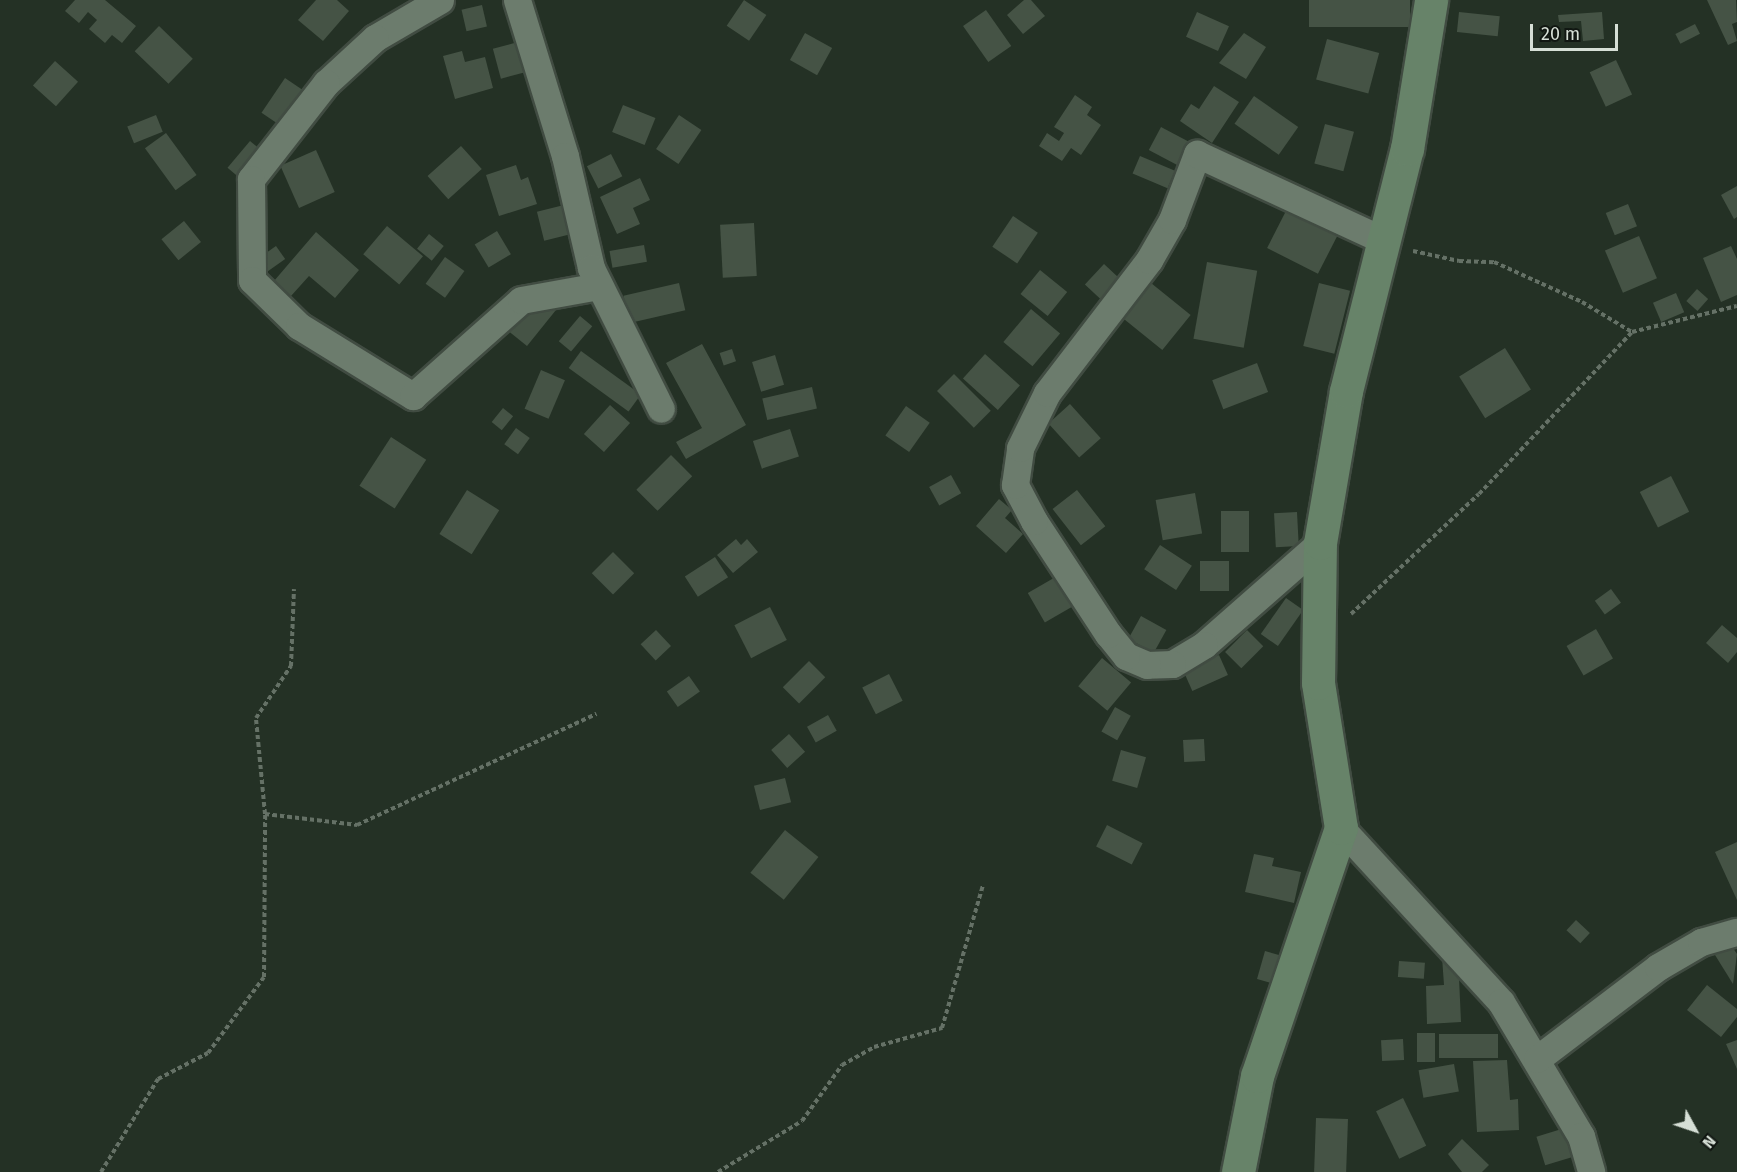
<!DOCTYPE html>
<html>
<head>
<meta charset="utf-8">
<style>
  body { margin:0 }
  #map { position:relative; width:1737px; height:1172px; overflow:hidden; background:#243125; font-family:"Fira Sans",sans-serif }
  div>[style] { position:absolute }
  .building>* { inset:0; background:#455345; transform-origin:0 0 }
  .path>* { height:4px; margin-top:-2px; transform-origin:0; background:repeating-linear-gradient(90deg,#657166 0 4.5px,transparent 0 7.5px) }
  .roads { filter:drop-shadow(2px 0 #414c42) drop-shadow(-2px 0 #414c42) drop-shadow(0 2px #414c42) drop-shadow(0 -2px #414c42) }
  .street>* { height:27px; margin:-13.5px; padding:0 13.5px; transform-origin:13.5px; border-radius:13.5px; background:#6c7c6d }
  .secondary>* { height:33px; margin:-16.5px; padding:0 16.5px; transform-origin:16.5px; border-radius:16.5px; background:#678369 }
  span { translate:-50% -50%; white-space:nowrap; text-align:center; line-height:1.15; -webkit-text-stroke:4.5px #111712; paint-order:stroke }
  .north { position:absolute; left:1665px; top:1100px; width:60px; height:60px; -webkit-text-stroke:4px #111712; paint-order:stroke; rotate:130deg; font-size:16px; font-weight:700; line-height:24px; text-align:center; color:#d6dfd6 }
  .north::after { content:''; display:block; margin:auto; width:21px; height:27px; background:#d6dfd6; clip-path:polygon(50% 0,100% 100%,50% 72%,0 100%) }
  .scale { position:absolute; left:1530px; top:24px; width:88px; height:27px; box-sizing:border-box; border:3px solid #d6dfd6; border-top:0; padding-left:8px; font-size:18px; line-height:21px; white-space:nowrap; color:#d6dfd6; -webkit-text-stroke:4px #111712; paint-order:stroke }
</style>
</head>
<body>
<div id="map">
  <div class="building">
    <i style="clip-path:polygon(75px 0,105px 0,136px 26px,122px 43px,112px 35px,105px 43px,89px 29px,97px 20px,88px 12px,79px 23px,65px 11px)"></i>
    <i style="clip-path:polygon(316px 0,337px 0,349px 11px,323px 41px,298px 20px)"></i>
    <i style="left:744px;top:0;width:27px;height:31px;rotate:34deg"></i>
    <i style="clip-path:polygon(1024px 0,1031px 0,1045px 16px,1023px 34px,1007px 15px)"></i>
    <i style="left:1309px;top:0;width:101px;height:27px"></i>
    <i style="clip-path:polygon(1707px 0,1736px 0,1737px 22px,1732px 24px,1737px 41px,1728px 45px)"></i>
    <i style="left:482px;top:5px;width:22px;height:21px;rotate:77deg"></i>
    <i style="left:986px;top:10px;width:44px;height:28px;rotate:55deg"></i>
    <i style="left:1197px;top:12px;width:35px;height:27px;rotate:24deg"></i>
    <i style="left:1459px;top:12px;width:41px;height:20px;rotate:6deg"></i>
    <i style="clip-path:polygon(1602px 12px,1604px 39px,1583px 41px,1581px 21px,1559px 22px,1558px 15px)"></i>
    <i style="left:1695px;top:24px;width:11px;height:22px;rotate:63deg"></i>
    <i style="left:159px;top:26px;width:47px;height:35px;rotate:44deg"></i>
    <i style="left:805px;top:33px;width:31px;height:31px;rotate:29deg"></i>
    <i style="clip-path:polygon(1244px 33px,1266px 47px,1246px 79px,1219px 63px)"></i>
    <i style="left:1327px;top:39px;width:54px;height:42px;rotate:15deg"></i>
    <i style="left:518px;top:42px;width:31px;height:26px;rotate:75deg"></i>
    <i style="clip-path:polygon(462px 51px,465px 62px,485px 57px,493px 88px,455px 99px,443px 56px)"></i>
    <i style="left:1616px;top:60px;width:38px;height:29px;rotate:65deg"></i>
    <i style="left:55px;top:61px;width:31px;height:33px;rotate:42deg"></i>
    <i style="left:285px;top:78px;width:29px;height:42px;rotate:34deg"></i>
    <i style="clip-path:polygon(1214px 86px,1239px 102px,1212px 143px,1180px 121px,1191px 104px,1199px 109px)"></i>
    <i style="clip-path:polygon(1075px 95px,1092px 107px,1087px 115px,1101px 125px,1081px 155px,1071px 148px,1062px 161px,1039px 146px,1047px 133px,1059px 141px,1064px 133px,1054px 127px)"></i>
    <i style="left:1254px;top:96px;width:54px;height:34px;rotate:35deg"></i>
    <i style="left:623px;top:105px;width:35px;height:29px;rotate:22deg"></i>
    <i style="left:156px;top:115px;width:18px;height:31px;rotate:68deg"></i>
    <i style="left:679px;top:115px;width:27px;height:41px;rotate:34deg"></i>
    <i style="left:1325px;top:124px;width:30px;height:41px;rotate:15deg"></i>
    <i style="left:1161px;top:127px;width:38px;height:26px;rotate:28deg"></i>
    <i style="left:166px;top:133px;width:52px;height:26px;rotate:54deg"></i>
    <i style="left:250px;top:141px;width:23px;height:35px;rotate:40deg"></i>
    <i style="left:461px;top:146px;width:31px;height:45px;rotate:48deg"></i>
    <i style="left:316px;top:150px;width:46px;height:39px;rotate:66deg"></i>
    <i style="left:611px;top:154px;width:25px;height:27px;rotate:63deg"></i>
    <i style="left:1140px;top:156px;width:38px;height:19px;rotate:23deg"></i>
    <i style="clip-path:polygon(516px 165px,521px 180px,528px 177px,537px 204px,499px 216px,486px 175px)"></i>
    <i style="clip-path:polygon(640px 178px,650px 200px,633px 208px,640px 224px,617px 234px,600px 197px)"></i>
    <i style="clip-path:polygon(1737px 186px,1737px 217px,1734px 219px,1721px 195px)"></i>
    <i style="left:568px;top:204px;width:30px;height:32px;rotate:76deg"></i>
    <i style="left:1628px;top:204px;width:24px;height:24px;rotate:68deg"></i>
    <i style="left:1288px;top:207px;width:57px;height:46px;rotate:27deg"></i>
    <i style="left:1013px;top:216px;width:30px;height:37px;rotate:34deg"></i>
    <i style="left:184px;top:221px;width:27px;height:29px;rotate:51deg"></i>
    <i style="left:754px;top:223px;width:53px;height:34px;rotate:87deg"></i>
    <i style="left:387px;top:226px;width:47px;height:37px;rotate:40deg"></i>
    <i style="left:497px;top:231px;width:27px;height:26px;rotate:59deg"></i>
    <i style="clip-path:polygon(316px 232px,359px 270px,335px 298px,309px 276px,291px 296px,274px 281px)"></i>
    <i style="left:429px;top:234px;width:19px;height:19px;rotate:39deg"></i>
    <i style="left:1639px;top:236px;width:46px;height:37px;rotate:67deg"></i>
    <i style="left:644px;top:245px;width:17px;height:35px;rotate:80deg"></i>
    <i style="left:276px;top:246px;width:16px;height:22px;rotate:55deg"></i>
    <i style="clip-path:polygon(1731px 246px,1737px 259px,1737px 295px,1721px 302px,1703px 258px)"></i>
    <i style="left:445px;top:257px;width:24px;height:33px;rotate:36deg"></i>
    <i style="left:1207px;top:262px;width:51px;height:78px;rotate:10deg"></i>
    <i style="left:1104px;top:264px;width:26px;height:28px;rotate:43deg"></i>
    <i style="left:1040px;top:270px;width:35px;height:31px;rotate:39deg"></i>
    <i style="left:679px;top:283px;width:28px;height:57px;rotate:77deg"></i>
    <i style="left:1151px;top:283px;width:51px;height:45px;rotate:39deg"></i>
    <i style="left:1319px;top:283px;width:32px;height:65px;rotate:14deg"></i>
    <i style="left:1697px;top:289px;width:15px;height:16px;rotate:42deg"></i>
    <i style="left:1676px;top:293px;width:21px;height:25px;rotate:67deg"></i>
    <i style="clip-path:polygon(539px 296px,556px 310px,527px 346px,501px 325px)"></i>
    <i style="left:1031px;top:309px;width:38px;height:43px;rotate:40deg"></i>
    <i style="left:580px;top:316px;width:16px;height:33px;rotate:40deg"></i>
    <i style="clip-path:polygon(702px 344px,746px 425px,686px 459px,676px 442px,702px 428px,666px 363px)"></i>
    <i style="left:1505px;top:348px;width:49px;height:54px;rotate:58deg"></i>
    <i style="left:732px;top:349px;width:13px;height:13px;rotate:72deg"></i>
    <i style="left:581px;top:351px;width:74px;height:21px;rotate:36deg"></i>
    <i style="left:985px;top:354px;width:47px;height:33px;rotate:42deg"></i>
    <i style="left:775px;top:355px;width:31px;height:24px;rotate:73deg"></i>
    <i style="left:1257px;top:363px;width:31px;height:48px;rotate:69deg"></i>
    <i style="left:541px;top:370px;width:26px;height:42px;rotate:23deg"></i>
    <i style="left:954px;top:374px;width:52px;height:24px;rotate:45deg"></i>
    <i style="left:812px;top:387px;width:22px;height:51px;rotate:77deg"></i>
    <i style="left:1070px;top:404px;width:46px;height:29px;rotate:48deg"></i>
    <i style="left:610px;top:405px;width:27px;height:39px;rotate:42deg"></i>
    <i style="left:906px;top:406px;width:29px;height:36px;rotate:35deg"></i>
    <i style="left:503px;top:408px;width:13px;height:18px;rotate:39deg"></i>
    <i style="left:516px;top:428px;width:17px;height:20px;rotate:36deg"></i>
    <i style="left:790px;top:429px;width:29px;height:39px;rotate:72deg"></i>
    <i style="left:391px;top:437px;width:42px;height:58px;rotate:33deg"></i>
    <i style="left:671px;top:455px;width:30px;height:49px;rotate:45deg"></i>
    <i style="left:951px;top:475px;width:21px;height:25px;rotate:61deg"></i>
    <i style="left:1671px;top:476px;width:40px;height:35px;rotate:63deg"></i>
    <i style="left:467px;top:490px;width:38px;height:52px;rotate:32deg"></i>
    <i style="left:1077px;top:490px;width:46px;height:31px;rotate:52deg"></i>
    <i style="left:1195px;top:493px;width:41px;height:40px;rotate:80deg"></i>
    <i style="clip-path:polygon(999px 499px,1012px 510px,1005px 518px,1023px 534px,1006px 553px,976px 526px)"></i>
    <i style="left:1221px;top:511px;width:28px;height:41px"></i>
    <i style="left:1297px;top:512px;width:34px;height:23px;rotate:87deg"></i>
    <i style="clip-path:polygon(736px 539px,741px 545px,747px 539px,758px 552px,733px 573px,717px 555px)"></i>
    <i style="left:1160px;top:545px;width:38px;height:29px;rotate:33deg"></i>
    <i style="left:613px;top:552px;width:30px;height:30px;rotate:45deg"></i>
    <i style="left:715px;top:557px;width:24px;height:36px;rotate:57deg"></i>
    <i style="left:1200px;top:561px;width:29px;height:30px"></i>
    <i style="left:1059px;top:575px;width:34px;height:36px;rotate:60deg"></i>
    <i style="left:1611px;top:589px;width:17px;height:20px;rotate:54deg"></i>
    <i style="left:1286px;top:598px;width:21px;height:44px;rotate:35deg"></i>
    <i style="left:770px;top:607px;width:37px;height:40px;rotate:63deg"></i>
    <i style="left:1141px;top:616px;width:29px;height:26px;rotate:29deg"></i>
    <i style="clip-path:polygon(1722px 625px,1737px 638px,1737px 652px,1728px 663px,1706px 643px)"></i>
    <i style="left:1596px;top:629px;width:34px;height:34px;rotate:60deg"></i>
    <i style="left:656px;top:630px;width:22px;height:21px;rotate:47deg"></i>
    <i style="left:1247px;top:630px;width:23px;height:31px;rotate:45deg"></i>
    <i style="left:1219px;top:655px;width:22px;height:39px;rotate:66deg"></i>
    <i style="left:1102px;top:658px;width:38px;height:37px;rotate:40deg"></i>
    <i style="left:809px;top:661px;width:23px;height:37px;rotate:45deg"></i>
    <i style="left:889px;top:674px;width:30px;height:30px;rotate:63deg"></i>
    <i style="left:689px;top:676px;width:19px;height:27px;rotate:55deg"></i>
    <i style="left:1115px;top:707px;width:18px;height:28px;rotate:29deg"></i>
    <i style="left:828px;top:715px;width:18px;height:24px;rotate:61deg"></i>
    <i style="left:789px;top:734px;width:24px;height:24px;rotate:48deg"></i>
    <i style="left:1204px;top:739px;width:22px;height:21px;rotate:87deg"></i>
    <i style="left:1121px;top:750px;width:26px;height:32px;rotate:16deg"></i>
    <i style="left:785px;top:778px;width:25px;height:32px;rotate:76deg"></i>
    <i style="left:1107px;top:825px;width:40px;height:24px;rotate:27deg"></i>
    <i style="left:785px;top:830px;width:43px;height:55px;rotate:39deg"></i>
    <i style="clip-path:polygon(1737px 842px,1737px 900px,1715px 852px)"></i>
    <i style="clip-path:polygon(1254px 854px,1274px 858px,1272px 866px,1301px 872px,1294px 903px,1245px 892px)"></i>
    <i style="left:1576px;top:920px;width:19px;height:14px;rotate:43deg"></i>
    <i style="clip-path:polygon(1731px 945px,1737px 954px,1733px 984px,1715px 955px)"></i>
    <i style="left:1265px;top:951px;width:19px;height:29px;rotate:16deg"></i>
    <i style="clip-path:polygon(1458px 955px,1461px 1022px,1427px 1024px,1426px 986px,1444px 985px,1442px 957px)"></i>
    <i style="left:1399px;top:961px;width:26px;height:16px;rotate:4deg"></i>
    <i style="clip-path:polygon(1707px 985px,1737px 1009px,1737px 1017px,1721px 1037px,1687px 1010px)"></i>
    <i style="left:1417px;top:1033px;width:18px;height:29px"></i>
    <i style="left:1439px;top:1034px;width:59px;height:24px"></i>
    <i style="left:1403px;top:1039px;width:21px;height:22px;rotate:87deg"></i>
    <i style="clip-path:polygon(1737px 1040px,1737px 1069px,1726px 1044px)"></i>
    <i style="clip-path:polygon(1507px 1060px,1510px 1100px,1518px 1099px,1519px 1130px,1477px 1132px,1473px 1061px)"></i>
    <i style="left:1454px;top:1064px;width:28px;height:36px;rotate:80deg"></i>
    <i style="left:1403px;top:1098px;width:53px;height:30px;rotate:64deg"></i>
    <i style="left:1316px;top:1118px;width:32px;height:54px;rotate:2deg"></i>
    <i style="left:1568px;top:1127px;width:30px;height:33px;rotate:73deg"></i>
    <i style="clip-path:polygon(1462px 1139px,1489px 1165px,1482px 1172px,1462px 1172px,1448px 1154px)"></i>
  </div>
  <div class="path">
    <i style="left:1413px;top:251px;width:47px;rotate:12.3deg"></i>
    <i style="left:1459px;top:261px;width:35px;rotate:2deg"></i>
    <i style="left:1494px;top:262px;width:97px;rotate:24.4deg"></i>
    <i style="left:1582px;top:302px;width:58px;rotate:31deg"></i>
    <i style="left:1351px;top:614px;width:175px;rotate:-43.2deg"></i>
    <i style="left:1479px;top:494px;width:223px;rotate:-46.6deg"></i>
    <i style="left:1632px;top:332px;width:108px;rotate:-13.9deg"></i>
    <i style="left:265px;top:814px;width:93px;rotate:6.8deg"></i>
    <i style="left:357px;top:825px;width:264px;rotate:-24.9deg"></i>
    <i style="left:101px;top:1172px;width:109px;rotate:-58.5deg"></i>
    <i style="left:158px;top:1079px;width:56px;rotate:-27.5deg"></i>
    <i style="left:208px;top:1053px;width:94px;rotate:-53.6deg"></i>
    <i style="left:264px;top:977px;width:163px;rotate:-89.6deg"></i>
    <i style="left:265px;top:814px;width:96px;rotate:-95.4deg"></i>
    <i style="left:256px;top:718px;width:63px;rotate:-56.1deg"></i>
    <i style="left:291px;top:666px;width:77px;rotate:-87.8deg"></i>
    <i style="left:718px;top:1172px;width:98px;rotate:-31.3deg"></i>
    <i style="left:802px;top:1121px;width:69px;rotate:-54.5deg"></i>
    <i style="left:842px;top:1065px;width:37px;rotate:-29deg"></i>
    <i style="left:874px;top:1047px;width:71px;rotate:-15.6deg"></i>
    <i style="left:942px;top:1028px;width:149px;rotate:-74deg"></i>
  </div>
  <div class="roads">
    <div class="street">
      <i style="left:440px;top:0;width:75px;rotate:149.7deg"></i>
      <i style="left:375px;top:38px;width:67px;rotate:137.4deg"></i>
      <i style="left:326px;top:83px;width:122px;rotate:128deg"></i>
      <i style="left:251px;top:179px;width:101px;rotate:89.4deg"></i>
      <i style="left:252px;top:280px;width:66px;rotate:44.4deg"></i>
      <i style="left:299px;top:326px;width:134px;rotate:31.6deg"></i>
      <i style="left:413px;top:396px;width:144px;rotate:-41.6deg"></i>
      <i style="left:521px;top:300px;width:79px;rotate:-10.2deg"></i>
      <i style="left:517px;top:0;width:163px;rotate:72.9deg"></i>
      <i style="left:565px;top:156px;width:115px;rotate:76.9deg"></i>
      <i style="left:591px;top:268px;width:157px;rotate:63.6deg"></i>
      <i style="left:1320px;top:543px;width:154px;rotate:138.7deg"></i>
      <i style="left:1204px;top:645px;width:37px;rotate:149deg"></i>
      <i style="left:1172px;top:664px;width:25px;rotate:178deg"></i>
      <i style="left:1147px;top:665px;width:23px;rotate:-157deg"></i>
      <i style="left:1126px;top:656px;width:28px;rotate:-129deg"></i>
      <i style="left:1108px;top:634px;width:135px;rotate:-123.2deg"></i>
      <i style="left:1034px;top:521px;width:41px;rotate:-117.8deg"></i>
      <i style="left:1015px;top:485px;width:37px;rotate:-82deg"></i>
      <i style="left:1020px;top:448px;width:61px;rotate:-63.9deg"></i>
      <i style="left:1047px;top:393px;width:168px;rotate:-52.5deg"></i>
      <i style="left:1149px;top:260px;width:46px;rotate:-60.1deg"></i>
      <i style="left:1172px;top:220px;width:71px;rotate:-69.3deg"></i>
      <i style="left:1197px;top:154px;width:203px;rotate:24.8deg"></i>
      <i style="left:1341px;top:828px;width:236px;rotate:47.4deg"></i>
      <i style="left:1501px;top:1002px;width:156px;rotate:59.2deg"></i>
      <i style="left:1581px;top:1136px;width:37px;rotate:74deg"></i>
      <i style="left:1537px;top:1059px;width:152px;rotate:-37.2deg"></i>
      <i style="left:1658px;top:967px;width:50px;rotate:-30.2deg"></i>
      <i style="left:1701px;top:942px;width:37px;rotate:-16deg"></i>
    </div>
    <div class="secondary">
      <i style="left:1238px;top:1172px;width:98px;rotate:-78.8deg"></i>
      <i style="left:1257px;top:1076px;width:262px;rotate:-71.3deg"></i>
      <i style="left:1341px;top:828px;width:147px;rotate:-99deg"></i>
      <i style="left:1318px;top:683px;width:140px;rotate:-89.2deg"></i>
      <i style="left:1320px;top:543px;width:154px;rotate:-80.3deg"></i>
      <i style="left:1346px;top:391px;width:250px;rotate:-75.9deg"></i>
      <i style="left:1407px;top:149px;width:151px;rotate:-80.8deg"></i>
    </div>
  </div>
  <div class="north">N</div>
  <div class="scale">20 m</div>
</div>
</body>
</html>
